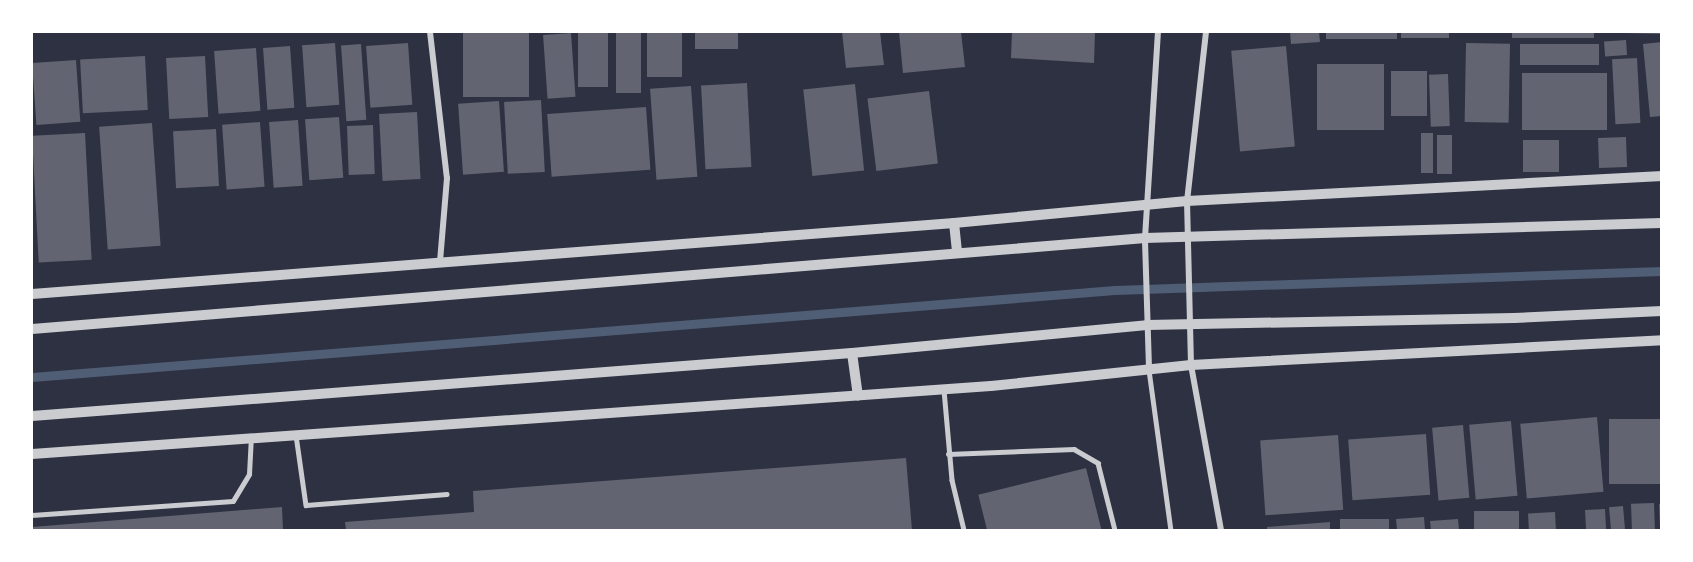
<!DOCTYPE html>
<html>
<head>
<meta charset="utf-8">
<style>
  body { margin:0 }
  #map { position:relative; width:1693px; height:562px; overflow:hidden; background:#2d3142; font-family:"Titillium Web",sans-serif }
  div>[style] { position:absolute }
  .stream>* { height:9px; margin:-4.5px; padding:0 4.5px; transform-origin:4.5px; border-radius:4.5px; background:#4f5d75 }
  .building>* { inset:0; background:#626471; transform-origin:0 0 }
  .service>* { height:4.5px; margin:-2.25px; padding:0 2.25px; transform-origin:2.25px; border-radius:2.25px; background:#caccd0 }
  .minor>* { height:6px; margin:-3px; padding:0 3px; transform-origin:3px; border-radius:3px; background:#caccd0 }
  .tertiary>* { height:10px; margin:-5px; padding:0 5px; transform-origin:5px; border-radius:5px; background:#caccd0 }
  span { translate:-50% -50%; white-space:nowrap; text-align:center; line-height:1.15; -webkit-text-stroke:4.5px #fff; paint-order:stroke }
  .frame { position:absolute; inset:0; border:33px solid #fff; pointer-events:none }
</style>
</head>
<body>
<div id="map">
  <div class="stream">
    <i style="left:32px;top:377px;width:1086px;rotate:-4.59deg"></i>
    <i style="left:1115px;top:290px;width:547px;rotate:-1.99deg"></i>
  </div>
  <div class="building">
    <i style="left:463px;top:32px;width:66px;height:65px"></i>
    <i style="left:578px;top:32px;width:30px;height:55px"></i>
    <i style="left:616px;top:32px;width:25px;height:61px"></i>
    <i style="left:647px;top:32px;width:35px;height:45px"></i>
    <i style="left:695px;top:32px;width:43px;height:17px"></i>
    <i style="clip-path:polygon(842px 32px,880px 32px,884px 65px,846px 68px)"></i>
    <i style="clip-path:polygon(899px 32px,961px 32px,965px 67px,903px 73px)"></i>
    <i style="clip-path:polygon(1012px 32px,1095px 32px,1094px 63px,1011px 58px)"></i>
    <i style="clip-path:polygon(1290px 32px,1319px 32px,1320px 42px,1291px 44px)"></i>
    <i style="left:1326px;top:32px;width:71px;height:7px"></i>
    <i style="left:1401px;top:32px;width:48px;height:6px"></i>
    <i style="left:1512px;top:32px;width:82px;height:6px"></i>
    <i style="clip-path:polygon(1623px 32px,1662px 32px,1662px 34px,1623px 33px)"></i>
    <i style="left:571px;top:33px;width:64px;height:28px;rotate:86deg"></i>
    <i style="left:1626px;top:40px;width:15px;height:22px;rotate:86deg"></i>
    <i style="clip-path:polygon(1662px 42px,1662px 116px,1650px 117px,1643px 44px)"></i>
    <i style="left:335px;top:43px;width:62px;height:33px;rotate:86deg"></i>
    <i style="left:408px;top:43px;width:62px;height:42px;rotate:86deg"></i>
    <i style="left:1466px;top:43px;width:44px;height:79px;rotate:1deg"></i>
    <i style="left:361px;top:44px;width:76px;height:20px;rotate:86deg"></i>
    <i style="left:1520px;top:44px;width:79px;height:21px"></i>
    <i style="left:290px;top:46px;width:62px;height:27px;rotate:86deg"></i>
    <i style="left:1286px;top:46px;width:101px;height:55px;rotate:85deg"></i>
    <i style="left:256px;top:48px;width:63px;height:42px;rotate:86deg"></i>
    <i style="left:145px;top:56px;width:54px;height:65px;rotate:87deg"></i>
    <i style="left:205px;top:56px;width:61px;height:39px;rotate:87deg"></i>
    <i style="left:1637px;top:58px;width:65px;height:25px;rotate:87deg"></i>
    <i style="left:76px;top:60px;width:62px;height:44px;rotate:86deg"></i>
    <i style="left:1317px;top:64px;width:67px;height:66px"></i>
    <i style="left:1391px;top:71px;width:36px;height:45px"></i>
    <i style="left:1522px;top:73px;width:85px;height:57px"></i>
    <i style="left:1448px;top:74px;width:52px;height:19px;rotate:88deg"></i>
    <i style="left:747px;top:83px;width:84px;height:46px;rotate:87deg"></i>
    <i style="left:855px;top:84px;width:87px;height:52px;rotate:84deg"></i>
    <i style="left:691px;top:86px;width:91px;height:41px;rotate:86deg"></i>
    <i style="left:929px;top:91px;width:73px;height:62px;rotate:83deg"></i>
    <i style="left:541px;top:100px;width:72px;height:37px;rotate:87deg"></i>
    <i style="left:499px;top:101px;width:71px;height:41px;rotate:86deg"></i>
    <i style="left:646px;top:107px;width:63px;height:99px;rotate:86deg"></i>
    <i style="left:417px;top:112px;width:67px;height:38px;rotate:87deg"></i>
    <i style="left:339px;top:117px;width:61px;height:34px;rotate:86deg"></i>
    <i style="left:298px;top:120px;width:66px;height:29px;rotate:86deg"></i>
    <i style="left:260px;top:122px;width:65px;height:38px;rotate:86deg"></i>
    <i style="left:152px;top:123px;width:123px;height:53px;rotate:86deg"></i>
    <i style="left:373px;top:125px;width:49px;height:26px;rotate:88deg"></i>
    <i style="left:216px;top:129px;width:57px;height:43px;rotate:87deg"></i>
    <i style="left:85px;top:133px;width:127px;height:53px;rotate:87deg"></i>
    <i style="left:1421px;top:133px;width:12px;height:40px"></i>
    <i style="left:1437px;top:135px;width:15px;height:39px"></i>
    <i style="left:1626px;top:137px;width:30px;height:28px;rotate:88deg"></i>
    <i style="left:1523px;top:140px;width:36px;height:32px"></i>
    <i style="left:1597px;top:417px;width:75px;height:77px;rotate:85deg"></i>
    <i style="left:1662px;top:419px;width:65px;height:53px;rotate:90deg"></i>
    <i style="left:1511px;top:421px;width:75px;height:42px;rotate:85deg"></i>
    <i style="left:1463px;top:425px;width:73px;height:31px;rotate:85deg"></i>
    <i style="left:1426px;top:434px;width:61px;height:78px;rotate:86deg"></i>
    <i style="left:1338px;top:435px;width:75px;height:78px;rotate:86deg"></i>
    <i style="clip-path:polygon(906px 458px,912px 530px,346px 530px,345px 522px,474px 512px,473px 491px)"></i>
    <i style="left:1086px;top:468px;width:64px;height:111px;rotate:76deg"></i>
    <i style="left:1654px;top:503px;width:27px;height:23px;rotate:88deg"></i>
    <i style="clip-path:polygon(1659px 504px,1662px 504px,1662px 528px,1660px 528px)"></i>
    <i style="left:1623px;top:506px;width:24px;height:14px;rotate:85deg"></i>
    <i style="clip-path:polygon(282px 507px,283px 530px,32px 530px,32px 527px)"></i>
    <i style="left:1605px;top:509px;width:21px;height:20px;rotate:87deg"></i>
    <i style="left:1519px;top:511px;width:19px;height:45px;rotate:90deg"></i>
    <i style="left:1555px;top:512px;width:18px;height:27px;rotate:87deg"></i>
    <i style="clip-path:polygon(1424px 517px,1425px 530px,1397px 530px,1396px 519px)"></i>
    <i style="left:1389px;top:519px;width:11px;height:49px;rotate:90deg"></i>
    <i style="clip-path:polygon(1458px 519px,1459px 530px,1431px 530px,1430px 521px)"></i>
    <i style="clip-path:polygon(1330px 522px,1330px 530px,1267px 530px,1267px 527px)"></i>
  </div>
  <div class="service">
    <i style="left:1149px;top:370px;width:162px;rotate:82.2deg"></i>
    <i style="left:944px;top:390px;width:90px;rotate:84.9deg"></i>
    <i style="left:952px;top:480px;width:51px;rotate:76.5deg"></i>
    <i style="left:296px;top:435px;width:71px;rotate:81.9deg"></i>
    <i style="left:306px;top:505px;width:141px;rotate:-4.5deg"></i>
    <i style="left:948px;top:454px;width:126px;rotate:-2.3deg"></i>
    <i style="left:1074px;top:449px;width:28px;rotate:30deg"></i>
    <i style="left:1098px;top:463px;width:69px;rotate:75.8deg"></i>
    <i style="left:32px;top:515px;width:201px;rotate:-4deg"></i>
    <i style="left:233px;top:501px;width:31px;rotate:-59deg"></i>
    <i style="left:249px;top:474px;width:34px;rotate:-87deg"></i>
  </div>
  <div class="minor">
    <i style="left:430px;top:32px;width:147px;rotate:83.4deg"></i>
    <i style="left:447px;top:178px;width:83px;rotate:94.8deg"></i>
    <i style="left:1206px;top:32px;width:170px;rotate:96.4deg"></i>
    <i style="left:1187px;top:201px;width:164px;rotate:88.6deg"></i>
    <i style="left:1191px;top:365px;width:168px;rotate:79.7deg"></i>
    <i style="left:1149px;top:368px;width:130px;rotate:-91.8deg"></i>
    <i style="left:1145px;top:238px;width:206px;rotate:-86.4deg"></i>
  </div>
  <div class="tertiary">
    <i style="left:954px;top:223px;width:30px;rotate:84deg"></i>
    <i style="left:32px;top:294px;width:925px;rotate:-4.4deg"></i>
    <i style="left:954px;top:223px;width:234px;rotate:-5.4deg"></i>
    <i style="left:1187px;top:201px;width:476px;rotate:-3deg"></i>
    <i style="left:32px;top:329px;width:1117px;rotate:-4.67deg"></i>
    <i style="left:1145px;top:238px;width:517px;rotate:-1.66deg"></i>
    <i style="left:852px;top:353px;width:43px;rotate:82.1deg"></i>
    <i style="left:32px;top:416px;width:822px;rotate:-4.39deg"></i>
    <i style="left:852px;top:353px;width:296px;rotate:-5.4deg"></i>
    <i style="left:1147px;top:325px;width:367px;rotate:-1.1deg"></i>
    <i style="left:1514px;top:318px;width:148px;rotate:-2.7deg"></i>
    <i style="left:32px;top:454px;width:961px;rotate:-4.06deg"></i>
    <i style="left:991px;top:386px;width:201px;rotate:-6deg"></i>
    <i style="left:1191px;top:365px;width:472px;rotate:-3deg"></i>
  </div>
  <div class="frame"></div>
</div>
</body>
</html>
